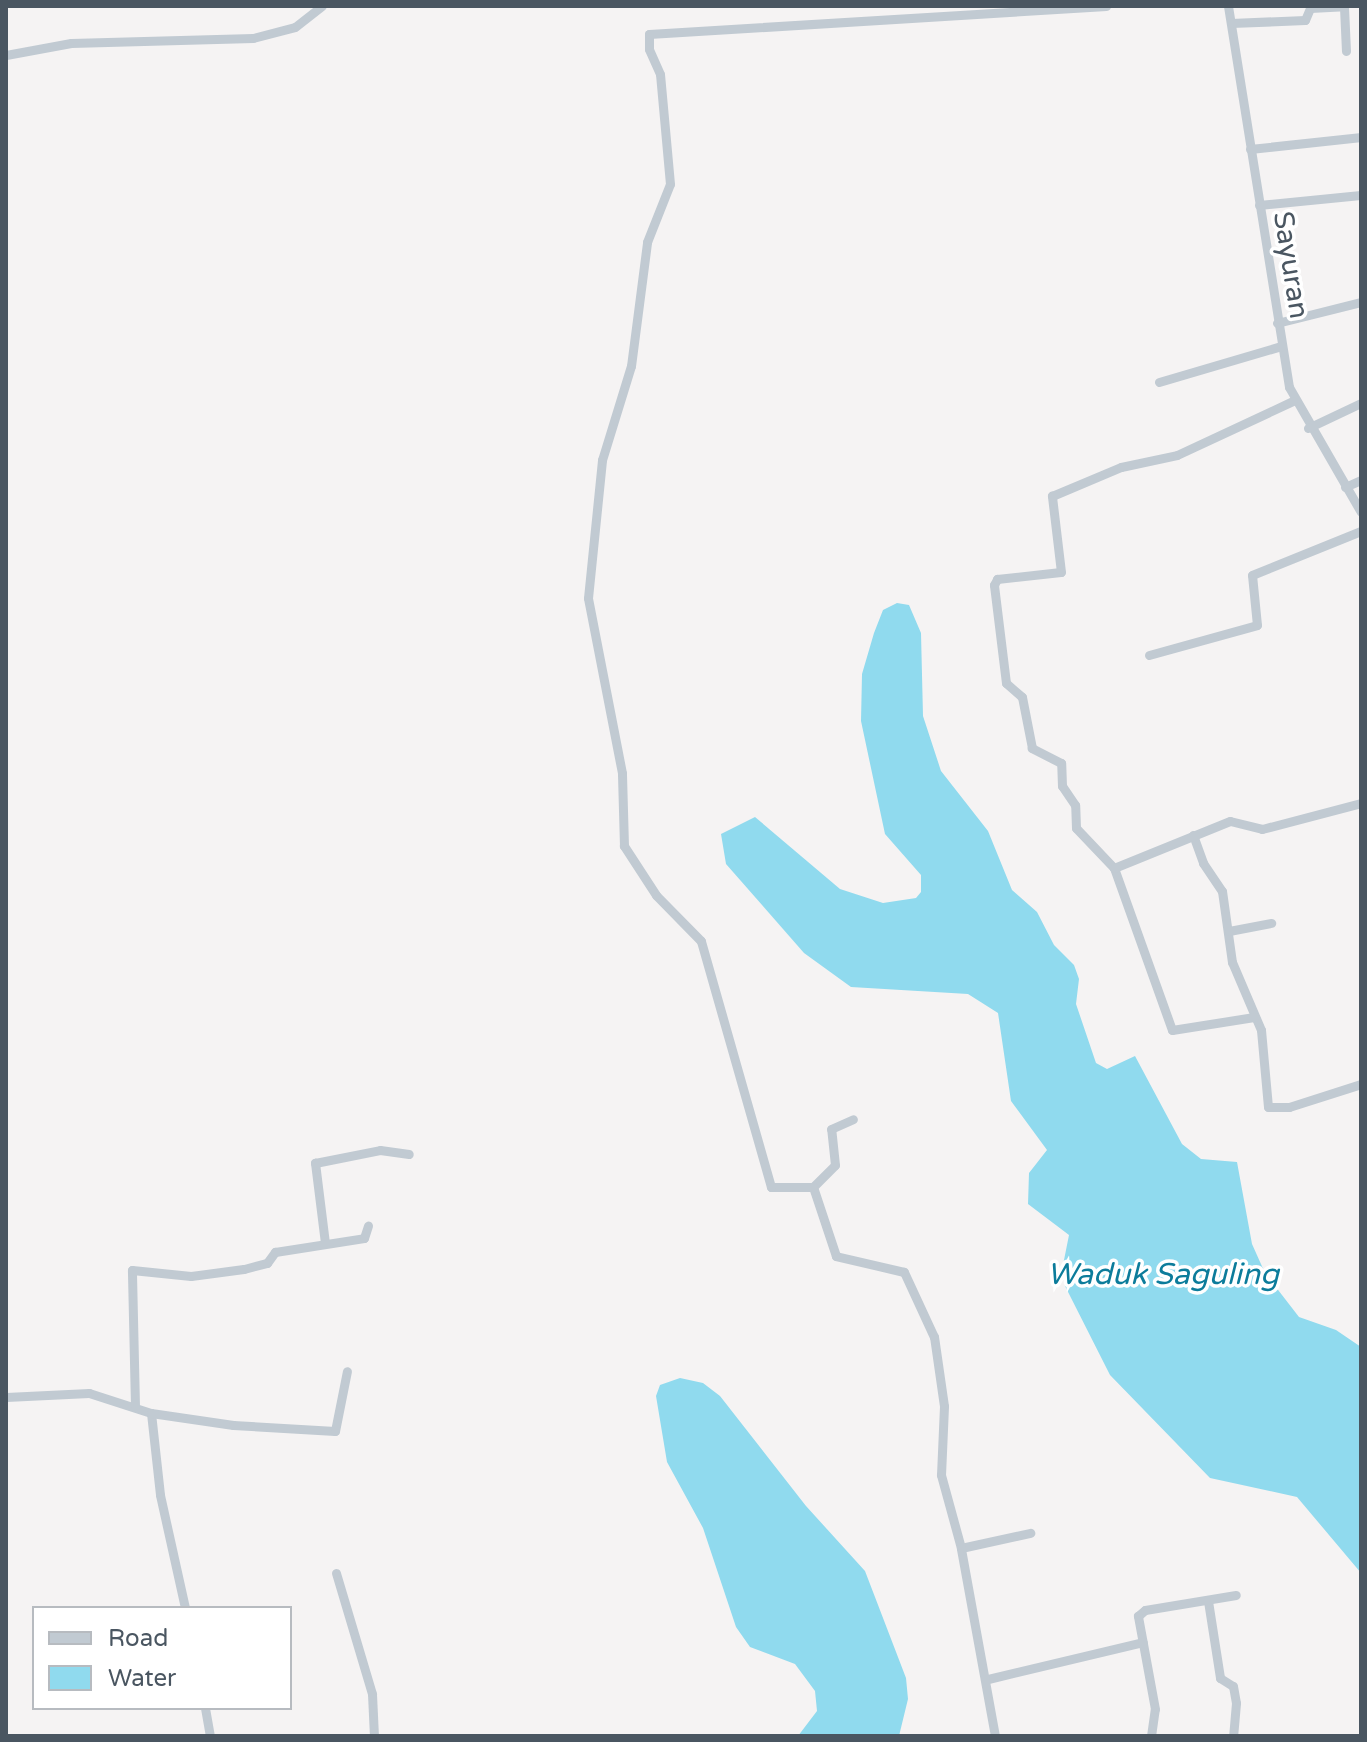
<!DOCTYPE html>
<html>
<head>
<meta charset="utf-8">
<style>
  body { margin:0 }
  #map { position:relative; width:1367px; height:1742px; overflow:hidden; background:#f5f3f3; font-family:"Varela Round",sans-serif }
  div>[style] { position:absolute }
  .water>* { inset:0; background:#90daee }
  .minor>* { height:9px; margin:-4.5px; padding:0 4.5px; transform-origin:4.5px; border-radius:4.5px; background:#c1cad2 }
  span { translate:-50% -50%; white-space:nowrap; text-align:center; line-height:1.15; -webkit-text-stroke:7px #fff; paint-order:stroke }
  .street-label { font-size:28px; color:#4a5661 }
  .water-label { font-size:30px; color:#0c7c9b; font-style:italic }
  .frame { position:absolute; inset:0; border:8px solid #4a5661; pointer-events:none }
  .legend { position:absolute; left:32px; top:1606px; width:260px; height:104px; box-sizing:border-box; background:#fff; border:2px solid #b7bbc0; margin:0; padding:10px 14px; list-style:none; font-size:24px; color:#4a5661 }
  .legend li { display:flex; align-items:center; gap:16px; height:40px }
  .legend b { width:40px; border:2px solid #b7bbc0 }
</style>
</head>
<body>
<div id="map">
  <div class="water">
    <i style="clip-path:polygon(897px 603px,909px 605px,921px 633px,923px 716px,941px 771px,988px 831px,1012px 890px,1037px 912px,1054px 945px,1074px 965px,1079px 979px,1076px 1004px,1096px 1063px,1107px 1069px,1135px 1056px,1182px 1144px,1201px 1159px,1237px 1162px,1252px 1244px,1265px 1273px,1299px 1317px,1336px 1330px,1361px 1347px,1361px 1573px,1297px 1497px,1210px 1478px,1110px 1375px,1065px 1286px,1062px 1270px,1069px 1235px,1028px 1204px,1029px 1173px,1047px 1150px,1011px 1101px,998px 1013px,968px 994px,851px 987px,804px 953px,726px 864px,721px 834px,755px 817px,840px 889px,883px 903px,916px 898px,921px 892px,921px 875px,885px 834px,861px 721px,862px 674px,874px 633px,883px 610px)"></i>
    <i style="clip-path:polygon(680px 1378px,703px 1383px,720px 1396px,806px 1506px,865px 1571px,906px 1678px,908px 1699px,899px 1736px,798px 1736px,817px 1711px,815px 1691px,795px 1664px,750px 1647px,736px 1627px,703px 1528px,667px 1462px,656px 1396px,660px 1385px)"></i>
  </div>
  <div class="minor">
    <i style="left:1228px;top:6px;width:386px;rotate:80.9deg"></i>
    <i style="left:1289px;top:387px;width:144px;rotate:60.1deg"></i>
    <i style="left:1344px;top:7px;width:44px;rotate:87.4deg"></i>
    <i style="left:1231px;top:23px;width:74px;rotate:-2.3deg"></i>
    <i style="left:1305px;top:20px;width:13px;rotate:-67deg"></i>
    <i style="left:1310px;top:8px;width:34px;rotate:-3deg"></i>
    <i style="left:6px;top:55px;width:66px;rotate:-10.5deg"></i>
    <i style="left:71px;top:43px;width:182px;rotate:-1.6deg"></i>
    <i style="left:253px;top:38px;width:43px;rotate:-14.7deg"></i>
    <i style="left:295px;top:27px;width:34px;rotate:-38deg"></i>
    <i style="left:1250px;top:149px;width:112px;rotate:-6.2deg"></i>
    <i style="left:1259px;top:205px;width:102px;rotate:-5.6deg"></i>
    <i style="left:1277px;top:323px;width:87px;rotate:-14deg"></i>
    <i style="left:1159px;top:382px;width:127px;rotate:-16.4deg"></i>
    <i style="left:1308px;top:428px;width:59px;rotate:-25.3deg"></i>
    <i style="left:1345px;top:487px;width:17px;rotate:-24deg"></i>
    <i style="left:1149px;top:655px;width:112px;rotate:-15.5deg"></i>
    <i style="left:1257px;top:625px;width:50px;rotate:-95.7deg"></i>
    <i style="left:1252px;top:575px;width:118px;rotate:-22deg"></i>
    <i style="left:1193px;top:835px;width:30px;rotate:70deg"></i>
    <i style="left:1203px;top:863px;width:34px;rotate:56deg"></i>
    <i style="left:1222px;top:891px;width:72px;rotate:82deg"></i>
    <i style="left:1232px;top:962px;width:74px;rotate:66.9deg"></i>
    <i style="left:1261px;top:1030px;width:77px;rotate:84.8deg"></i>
    <i style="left:1268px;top:1107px;width:21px"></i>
    <i style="left:1289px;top:1107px;width:76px;rotate:-17.7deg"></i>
    <i style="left:1114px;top:868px;width:55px;rotate:-133.5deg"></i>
    <i style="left:1076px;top:828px;width:23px;rotate:-92deg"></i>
    <i style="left:1075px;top:805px;width:23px;rotate:-124deg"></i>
    <i style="left:1062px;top:786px;width:23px;rotate:-92deg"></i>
    <i style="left:1061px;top:763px;width:33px;rotate:-153deg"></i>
    <i style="left:1032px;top:748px;width:52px;rotate:-101.1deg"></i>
    <i style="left:1022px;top:697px;width:21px;rotate:-139deg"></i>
    <i style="left:1006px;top:683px;width:99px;rotate:-97deg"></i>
    <i style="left:994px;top:585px;width:7px;rotate:-63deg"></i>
    <i style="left:997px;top:579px;width:64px;rotate:-6.2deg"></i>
    <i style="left:1061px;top:572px;width:77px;rotate:-96.8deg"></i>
    <i style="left:1052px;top:496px;width:75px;rotate:-22.8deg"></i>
    <i style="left:1121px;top:467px;width:57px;rotate:-12.1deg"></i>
    <i style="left:1177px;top:455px;width:128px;rotate:-25deg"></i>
    <i style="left:1229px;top:931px;width:43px;rotate:-10.8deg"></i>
    <i style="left:1254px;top:1017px;width:83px;rotate:171deg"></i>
    <i style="left:1172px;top:1030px;width:172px;rotate:-109.7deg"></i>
    <i style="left:1114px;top:868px;width:125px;rotate:-22.1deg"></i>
    <i style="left:1230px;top:821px;width:33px;rotate:14deg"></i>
    <i style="left:1262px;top:829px;width:102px;rotate:-14.7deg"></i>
    <i style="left:813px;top:1187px;width:31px;rotate:-45deg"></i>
    <i style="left:835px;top:1165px;width:36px;rotate:-96deg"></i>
    <i style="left:831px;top:1129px;width:24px;rotate:-24deg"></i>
    <i style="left:325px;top:1243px;width:81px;rotate:-97.1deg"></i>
    <i style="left:315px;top:1163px;width:66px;rotate:-11.3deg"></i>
    <i style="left:380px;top:1150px;width:29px;rotate:8deg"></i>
    <i style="left:6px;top:1397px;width:83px;rotate:-2.8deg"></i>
    <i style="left:89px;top:1393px;width:65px;rotate:17.9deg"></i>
    <i style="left:151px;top:1413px;width:82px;rotate:83.7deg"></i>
    <i style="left:160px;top:1495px;width:116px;rotate:77.5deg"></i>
    <i style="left:135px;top:1406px;width:136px;rotate:-91.3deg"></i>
    <i style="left:132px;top:1270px;width:59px;rotate:5.8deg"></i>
    <i style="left:191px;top:1276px;width:53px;rotate:-7.5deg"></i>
    <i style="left:244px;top:1269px;width:24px;rotate:-15deg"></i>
    <i style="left:267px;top:1263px;width:14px;rotate:-54deg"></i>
    <i style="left:275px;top:1252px;width:90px;rotate:-8.9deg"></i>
    <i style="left:364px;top:1238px;width:13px;rotate:-72deg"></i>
    <i style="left:151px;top:1413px;width:83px;rotate:8.3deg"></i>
    <i style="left:233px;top:1425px;width:102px;rotate:3.4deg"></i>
    <i style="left:335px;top:1431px;width:61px;rotate:-78.7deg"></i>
    <i style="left:961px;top:1548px;width:71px;rotate:-12.3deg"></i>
    <i style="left:336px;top:1573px;width:126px;rotate:73.4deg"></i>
    <i style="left:372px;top:1694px;width:42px;rotate:87.3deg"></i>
    <i style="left:1208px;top:1601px;width:78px;rotate:81.1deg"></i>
    <i style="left:1220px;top:1678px;width:15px;rotate:32deg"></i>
    <i style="left:1233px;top:1686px;width:17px;rotate:80deg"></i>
    <i style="left:1236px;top:1703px;width:33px;rotate:95deg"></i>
    <i style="left:988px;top:1679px;width:159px;rotate:-13.4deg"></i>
    <i style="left:205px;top:1708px;width:28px;rotate:80deg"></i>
    <i style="left:995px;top:1736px;width:191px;rotate:-100.3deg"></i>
    <i style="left:961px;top:1548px;width:76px;rotate:-105.3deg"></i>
    <i style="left:941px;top:1475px;width:69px;rotate:-87.5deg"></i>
    <i style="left:944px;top:1406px;width:70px;rotate:-98.2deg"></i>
    <i style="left:934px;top:1337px;width:72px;rotate:-114.8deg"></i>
    <i style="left:904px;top:1272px;width:70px;rotate:-166.8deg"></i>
    <i style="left:836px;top:1256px;width:73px;rotate:-108.4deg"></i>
    <i style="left:813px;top:1187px;width:42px;rotate:180deg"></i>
    <i style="left:771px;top:1187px;width:256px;rotate:-105.9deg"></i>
    <i style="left:701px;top:941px;width:64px;rotate:-134.4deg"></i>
    <i style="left:656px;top:895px;width:59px;rotate:-123.1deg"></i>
    <i style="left:624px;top:846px;width:73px;rotate:-91.6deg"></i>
    <i style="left:622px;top:773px;width:178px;rotate:-101deg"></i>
    <i style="left:588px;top:598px;width:139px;rotate:-84.2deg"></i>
    <i style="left:602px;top:460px;width:98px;rotate:-72.9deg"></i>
    <i style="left:631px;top:366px;width:125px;rotate:-82.6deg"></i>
    <i style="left:647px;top:242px;width:62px;rotate:-68.4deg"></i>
    <i style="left:670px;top:184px;width:110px;rotate:-95.2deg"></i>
    <i style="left:660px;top:74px;width:27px;rotate:-114deg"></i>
    <i style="left:649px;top:49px;width:15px;rotate:-90deg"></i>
    <i style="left:649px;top:34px;width:458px;rotate:-3.5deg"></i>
    <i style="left:1151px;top:1736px;width:27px;rotate:-82deg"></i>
    <i style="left:1155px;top:1709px;width:95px;rotate:-100.4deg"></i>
    <i style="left:1138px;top:1616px;width:9px;rotate:-41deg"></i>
    <i style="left:1145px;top:1610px;width:92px;rotate:-9.4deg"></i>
  </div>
  <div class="street-label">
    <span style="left:1291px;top:265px;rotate:81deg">Sayuran</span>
  </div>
  <div class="water-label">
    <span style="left:1163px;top:1275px">Waduk Saguling</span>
  </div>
  <div class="frame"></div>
  <ul class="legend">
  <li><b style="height:10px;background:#c1cad2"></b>Road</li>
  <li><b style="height:22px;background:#90daee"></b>Water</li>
  </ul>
</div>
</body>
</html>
